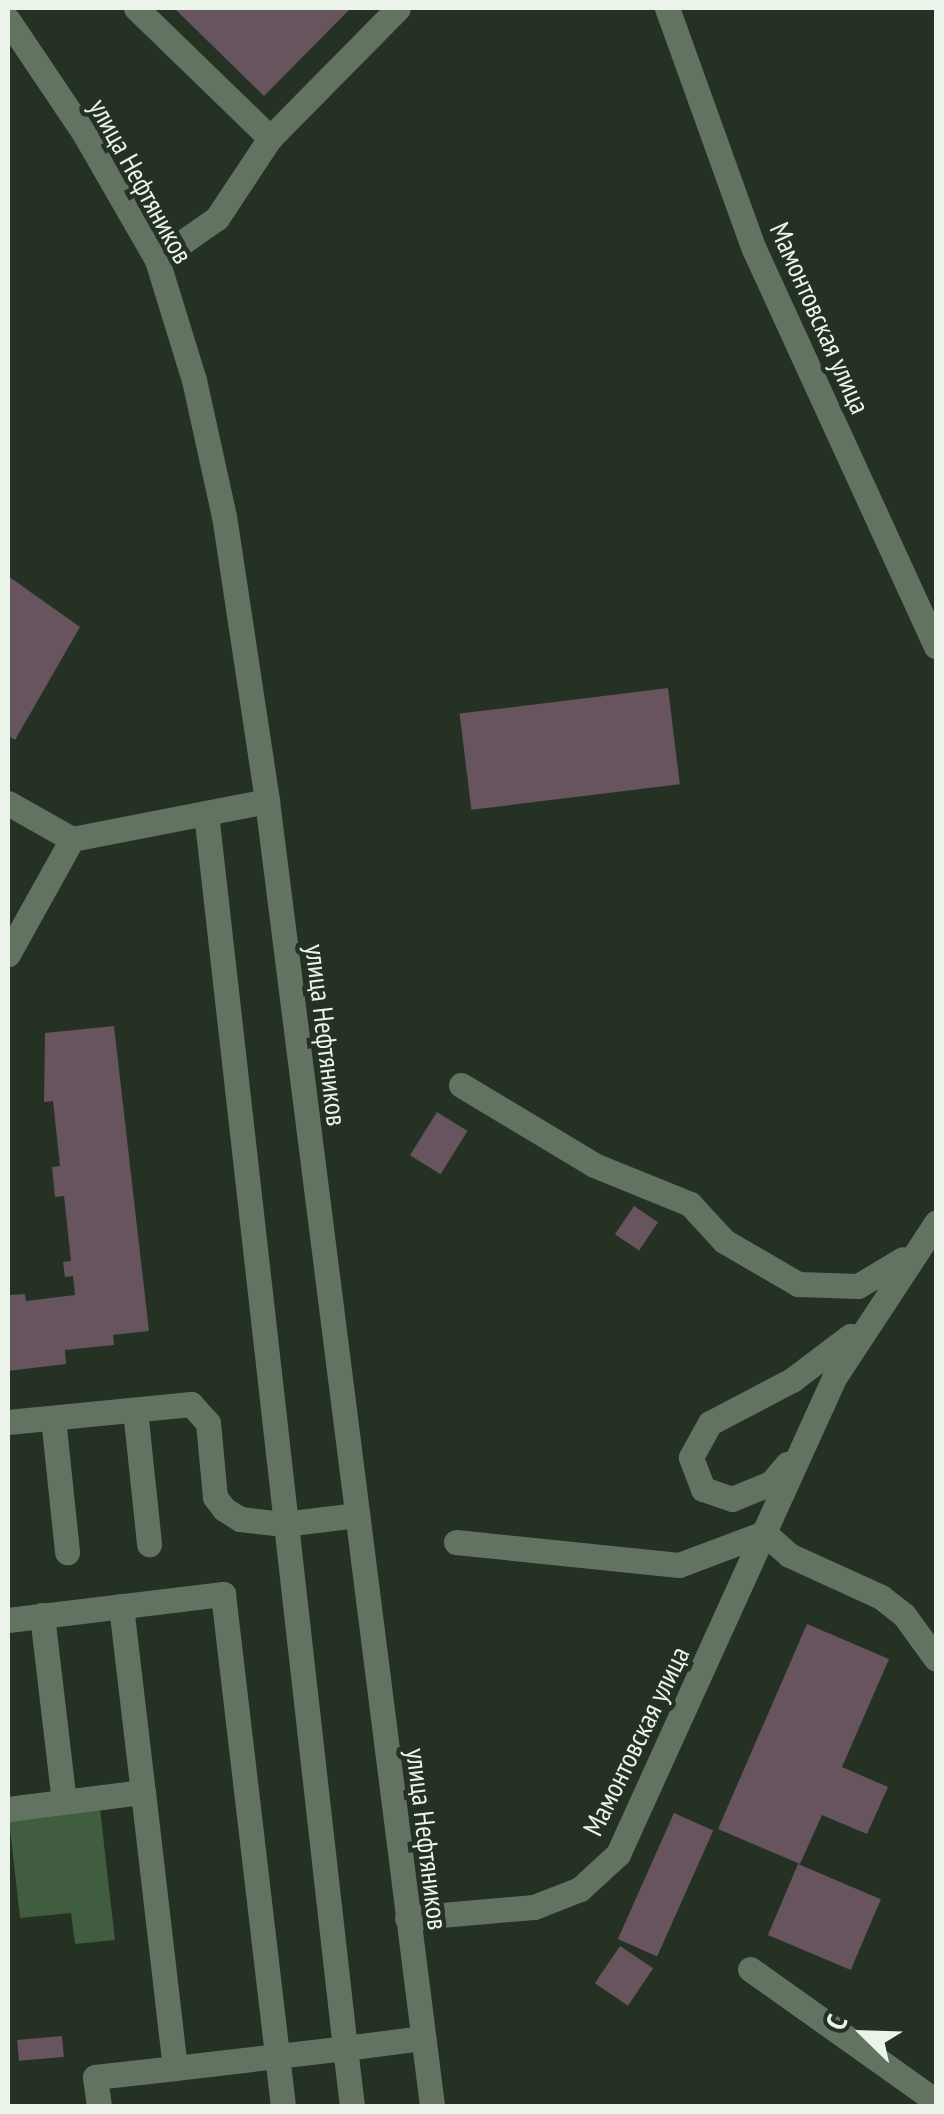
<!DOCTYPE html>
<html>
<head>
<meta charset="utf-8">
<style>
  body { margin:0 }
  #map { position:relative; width:944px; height:2114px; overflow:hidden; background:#243123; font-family:"PT Sans Narrow",sans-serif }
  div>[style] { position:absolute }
  .green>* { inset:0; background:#405d3f }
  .building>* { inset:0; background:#67545e; transform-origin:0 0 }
  .minor>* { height:25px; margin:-12.5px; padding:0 12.5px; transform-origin:12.5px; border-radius:12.5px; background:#637362 }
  span { translate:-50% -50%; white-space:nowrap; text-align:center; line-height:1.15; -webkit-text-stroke:9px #243123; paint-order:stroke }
  .street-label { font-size:28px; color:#ebf4eb }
  .frame { position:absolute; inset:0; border:10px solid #ebf4eb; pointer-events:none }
  .north { position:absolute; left:814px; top:1984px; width:100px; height:100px; -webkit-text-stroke:8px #243123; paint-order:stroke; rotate:293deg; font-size:28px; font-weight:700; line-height:40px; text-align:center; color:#ebf4eb }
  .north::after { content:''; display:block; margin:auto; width:35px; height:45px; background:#ebf4eb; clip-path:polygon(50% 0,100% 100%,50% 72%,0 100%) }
</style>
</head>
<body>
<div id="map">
  <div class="green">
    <i style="clip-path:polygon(100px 1809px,115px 1940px,75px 1944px,71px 1913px,20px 1918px,9px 1820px)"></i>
  </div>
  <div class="building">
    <i style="clip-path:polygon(174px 8px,351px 8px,264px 96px)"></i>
    <i style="clip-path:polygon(8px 576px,80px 627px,15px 740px,8px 736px)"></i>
    <i style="left:668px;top:688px;width:97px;height:210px;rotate:83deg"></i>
    <i style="clip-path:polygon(114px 1026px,149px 1331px,113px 1335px,114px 1345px,65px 1350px,66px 1364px,8px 1371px,8px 1295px,25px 1294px,26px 1301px,75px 1295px,73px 1276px,65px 1277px,63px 1262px,71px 1261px,64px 1196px,55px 1197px,52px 1167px,60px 1166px,53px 1101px,44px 1102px,45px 1033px)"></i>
    <i style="left:437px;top:1112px;width:36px;height:51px;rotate:32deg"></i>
    <i style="left:634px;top:1206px;width:29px;height:34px;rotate:34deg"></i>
    <i style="clip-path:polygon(807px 1624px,889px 1659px,842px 1767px,888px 1787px,867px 1834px,822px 1815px,800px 1864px,718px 1829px)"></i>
    <i style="left:674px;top:1813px;width:43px;height:138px;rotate:24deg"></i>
    <i style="left:798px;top:1864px;width:90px;height:77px;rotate:23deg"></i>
    <i style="left:620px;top:1946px;width:40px;height:45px;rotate:34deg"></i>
    <i style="left:62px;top:2036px;width:21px;height:45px;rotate:85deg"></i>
  </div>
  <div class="minor">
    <i style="left:136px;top:8px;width:187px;rotate:44.1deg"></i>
    <i style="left:270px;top:138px;width:182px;rotate:-45.4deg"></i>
    <i style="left:667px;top:8px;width:256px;rotate:70.2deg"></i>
    <i style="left:754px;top:249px;width:437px;rotate:65.4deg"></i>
    <i style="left:8px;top:20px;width:136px;rotate:56.1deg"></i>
    <i style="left:84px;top:133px;width:146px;rotate:60.1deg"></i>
    <i style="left:157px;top:260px;width:126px;rotate:72.9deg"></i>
    <i style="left:194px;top:380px;width:139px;rotate:77.6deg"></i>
    <i style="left:224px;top:516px;width:288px;rotate:81.4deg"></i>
    <i style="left:267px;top:801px;width:1315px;rotate:82.79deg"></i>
    <i style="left:157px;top:260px;width:73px;rotate:-35deg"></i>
    <i style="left:217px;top:218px;width:96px;rotate:-56.5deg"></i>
    <i style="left:8px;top:803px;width:73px;rotate:29.4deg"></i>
    <i style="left:72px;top:839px;width:132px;rotate:119.1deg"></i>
    <i style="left:206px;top:813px;width:1243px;rotate:83.58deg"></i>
    <i style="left:345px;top:2048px;width:79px;rotate:-7.3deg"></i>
    <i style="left:72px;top:839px;width:199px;rotate:-11deg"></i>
    <i style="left:461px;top:1085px;width:155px;rotate:31deg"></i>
    <i style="left:594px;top:1165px;width:104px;rotate:22.1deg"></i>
    <i style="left:690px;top:1204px;width:50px;rotate:47.4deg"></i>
    <i style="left:724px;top:1241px;width:86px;rotate:30.2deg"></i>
    <i style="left:798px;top:1284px;width:60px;rotate:1.9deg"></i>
    <i style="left:858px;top:1286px;width:52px;rotate:-31deg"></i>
    <i style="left:135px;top:1410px;width:135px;rotate:84deg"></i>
    <i style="left:53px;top:1418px;width:135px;rotate:84deg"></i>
    <i style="left:8px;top:1422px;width:184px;rotate:-5.6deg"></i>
    <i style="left:191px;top:1404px;width:25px;rotate:48deg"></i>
    <i style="left:208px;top:1423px;width:74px;rotate:84.6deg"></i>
    <i style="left:215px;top:1497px;width:15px;rotate:53deg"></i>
    <i style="left:224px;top:1509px;width:19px;rotate:32deg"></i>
    <i style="left:240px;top:1519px;width:43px;rotate:6.6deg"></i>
    <i style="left:283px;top:1524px;width:75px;rotate:-6.9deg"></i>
    <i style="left:787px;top:1464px;width:25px;rotate:130deg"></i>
    <i style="left:771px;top:1483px;width:42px;rotate:157.7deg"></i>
    <i style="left:732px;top:1499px;width:31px;rotate:-161deg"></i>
    <i style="left:703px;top:1489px;width:34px;rotate:-111deg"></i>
    <i style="left:691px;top:1457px;width:39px;rotate:-61deg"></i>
    <i style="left:710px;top:1423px;width:93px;rotate:-27.7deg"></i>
    <i style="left:792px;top:1380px;width:73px;rotate:-37.2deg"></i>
    <i style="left:456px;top:1542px;width:224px;rotate:5.9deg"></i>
    <i style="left:679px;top:1565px;width:91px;rotate:-20.6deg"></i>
    <i style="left:764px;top:1533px;width:33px;rotate:41deg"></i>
    <i style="left:789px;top:1555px;width:101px;rotate:24.5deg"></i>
    <i style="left:881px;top:1597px;width:29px;rotate:38deg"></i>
    <i style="left:904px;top:1615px;width:54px;rotate:54deg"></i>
    <i style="left:121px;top:1606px;width:187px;rotate:83.3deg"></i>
    <i style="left:42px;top:1615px;width:188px;rotate:83.3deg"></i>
    <i style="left:8px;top:1620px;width:217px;rotate:-6.9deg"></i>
    <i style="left:223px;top:1594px;width:516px;rotate:83.32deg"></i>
    <i style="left:8px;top:1809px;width:136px;rotate:-7.2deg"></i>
    <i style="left:143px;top:1792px;width:278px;rotate:83.4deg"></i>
    <i style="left:175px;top:2068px;width:171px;rotate:-6.7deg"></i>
    <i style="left:345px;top:2048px;width:58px;rotate:83.1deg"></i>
    <i style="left:407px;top:1918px;width:127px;rotate:-5deg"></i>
    <i style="left:534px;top:1907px;width:49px;rotate:-21.4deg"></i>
    <i style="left:580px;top:1889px;width:52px;rotate:-42.6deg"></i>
    <i style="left:618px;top:1854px;width:523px;rotate:-65.59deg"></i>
    <i style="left:834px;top:1378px;width:186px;rotate:-56.7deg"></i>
    <i style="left:750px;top:1969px;width:228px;rotate:35.4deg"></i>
    <i style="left:99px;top:2106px;width:29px;rotate:-98deg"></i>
    <i style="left:95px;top:2077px;width:81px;rotate:-6.4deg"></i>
  </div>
  <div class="street-label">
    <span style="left:141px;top:181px;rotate:61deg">улица Нефтяников</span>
    <span style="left:820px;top:318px;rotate:66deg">Мамонтовская улица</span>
    <span style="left:326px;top:1035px;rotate:83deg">улица Нефтяников</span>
    <span style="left:636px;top:1741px;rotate:-64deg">Мамонтовская улица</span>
    <span style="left:427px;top:1839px;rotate:83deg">улица Нефтяников</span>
  </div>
  <div class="frame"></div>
  <div class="north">С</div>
</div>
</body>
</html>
